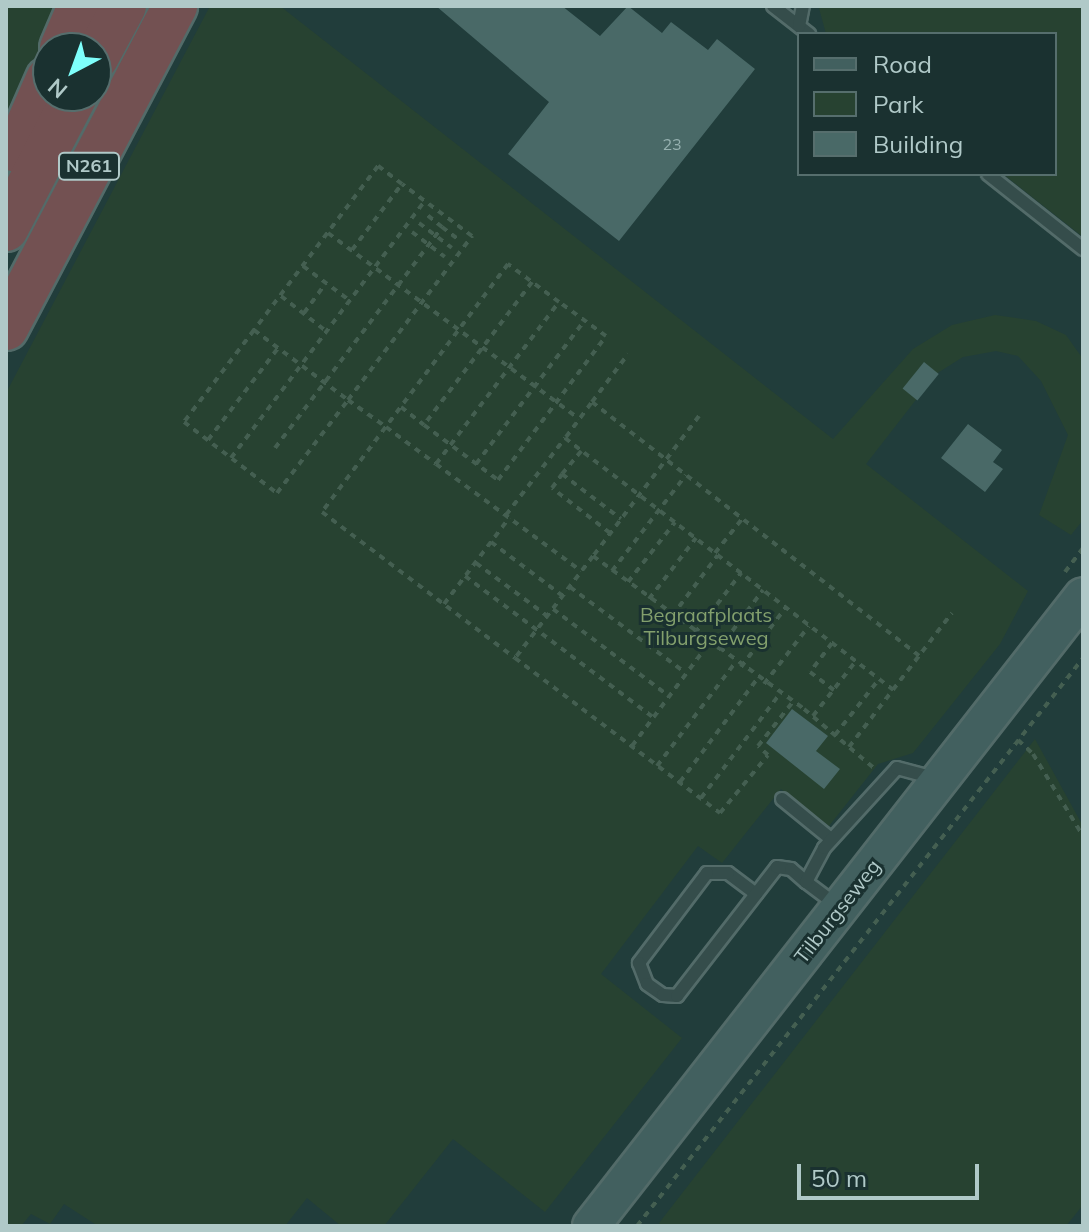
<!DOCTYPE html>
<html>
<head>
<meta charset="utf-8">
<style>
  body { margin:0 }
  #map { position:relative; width:1089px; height:1232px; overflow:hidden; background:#213d3b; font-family:Mulish,sans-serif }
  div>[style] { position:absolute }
  .green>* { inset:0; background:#274231 }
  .building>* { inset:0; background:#496967; transform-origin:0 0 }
  .path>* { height:4px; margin-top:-2px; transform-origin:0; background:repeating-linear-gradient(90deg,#445f51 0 6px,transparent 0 12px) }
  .roads { filter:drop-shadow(2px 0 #536b69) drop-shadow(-2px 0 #536b69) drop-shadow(0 2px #536b69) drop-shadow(0 -2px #536b69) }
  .lane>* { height:12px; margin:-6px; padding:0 6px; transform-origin:6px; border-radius:6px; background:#354d4b }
  .secondary>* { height:36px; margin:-18px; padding:0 18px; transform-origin:18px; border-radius:18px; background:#42605f }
  .highway>* { height:44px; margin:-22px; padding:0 22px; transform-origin:22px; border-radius:22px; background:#735152 }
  span { translate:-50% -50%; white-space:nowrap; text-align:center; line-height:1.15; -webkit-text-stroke:6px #1a3130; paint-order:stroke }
  .number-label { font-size:16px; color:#96b1b0 }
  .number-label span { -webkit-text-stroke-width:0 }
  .shield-label span { padding:2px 6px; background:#1a3130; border:2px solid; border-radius:6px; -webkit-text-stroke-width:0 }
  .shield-label { font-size:18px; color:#b0c9c8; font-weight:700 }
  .park-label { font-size:20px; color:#83a06d }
  .street-label { font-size:20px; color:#b0c9c8 }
  .frame { position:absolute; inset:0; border:8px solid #b0c9c8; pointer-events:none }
  .legend { position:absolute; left:797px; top:32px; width:260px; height:144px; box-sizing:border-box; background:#1a3130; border:2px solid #566e6d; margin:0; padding:10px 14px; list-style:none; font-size:24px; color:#b0c9c8 }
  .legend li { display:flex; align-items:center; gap:16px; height:40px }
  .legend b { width:40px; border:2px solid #566e6d }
  .north { position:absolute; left:32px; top:32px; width:80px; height:80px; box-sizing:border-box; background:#1a3130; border:2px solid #566e6d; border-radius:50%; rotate:221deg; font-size:22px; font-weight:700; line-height:32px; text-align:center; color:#b0c9c8 }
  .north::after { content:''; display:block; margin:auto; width:28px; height:36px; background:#7efffb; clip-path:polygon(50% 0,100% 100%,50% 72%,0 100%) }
  .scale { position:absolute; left:797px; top:1164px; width:182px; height:36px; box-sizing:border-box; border:4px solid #b0c9c8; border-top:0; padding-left:10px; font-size:24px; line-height:28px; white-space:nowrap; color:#b0c9c8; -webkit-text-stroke:6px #1a3130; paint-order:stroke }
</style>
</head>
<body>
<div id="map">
  <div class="green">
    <i style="clip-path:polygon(6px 6px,72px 6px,6px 150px)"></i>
    <i style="clip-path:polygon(210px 6px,280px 6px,833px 439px,913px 349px,952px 325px,995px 315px,1036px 321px,1066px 335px,1083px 359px,1083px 520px,1071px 535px,1039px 515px,1068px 435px,1041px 381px,1018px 356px,996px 351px,963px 357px,936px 374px,866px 464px,1028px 591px,1000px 644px,913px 753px,878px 764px,829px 826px,781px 789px,722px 863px,698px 846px,601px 974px,682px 1038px,545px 1212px,453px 1139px,384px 1226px,341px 1226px,307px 1198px,285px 1226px,98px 1226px,64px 1204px,50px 1224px,31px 1214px,21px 1226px,6px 1226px,6px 393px)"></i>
    <i style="clip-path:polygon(1083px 6px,1083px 237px,1003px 174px,1055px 174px,1055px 34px,826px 34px,819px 8px)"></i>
    <i style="clip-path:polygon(1035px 739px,1083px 826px,1083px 1205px,1066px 1226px,662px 1226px,659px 1223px)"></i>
  </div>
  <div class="building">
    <i style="clip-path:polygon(436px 6px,562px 6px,600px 36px,628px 6px,662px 33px,671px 22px,708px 50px,717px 39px,755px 69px,619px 241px,508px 154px,549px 102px)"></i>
    <i style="left:924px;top:362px;width:19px;height:34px;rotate:39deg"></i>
    <i style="clip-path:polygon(968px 424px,1002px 450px,993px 462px,1003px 469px,985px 492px,941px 458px)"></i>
    <i style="clip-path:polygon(792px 709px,828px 736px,816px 751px,840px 769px,824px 789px,766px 743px)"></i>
  </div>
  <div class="path">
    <i style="left:419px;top:223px;width:41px;rotate:37.1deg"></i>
    <i style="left:442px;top:227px;width:20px;rotate:37deg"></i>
    <i style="left:412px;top:232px;width:41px;rotate:37.1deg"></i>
    <i style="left:328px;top:233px;width:312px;rotate:36.5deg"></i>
    <i style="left:352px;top:250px;width:83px;rotate:-52.9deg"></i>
    <i style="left:303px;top:266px;width:57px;rotate:36.5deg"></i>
    <i style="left:532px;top:282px;width:179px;rotate:127.1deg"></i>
    <i style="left:424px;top:425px;width:92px;rotate:36.6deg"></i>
    <i style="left:498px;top:480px;width:180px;rotate:-53.1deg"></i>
    <i style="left:606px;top:336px;width:58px;rotate:-144.1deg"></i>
    <i style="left:281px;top:296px;width:57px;rotate:37.9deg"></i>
    <i style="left:304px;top:313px;width:37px;rotate:-54deg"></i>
    <i style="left:254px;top:330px;width:116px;rotate:127.3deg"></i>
    <i style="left:184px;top:422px;width:117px;rotate:37.4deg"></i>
    <i style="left:277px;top:493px;width:117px;rotate:-52.6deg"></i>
    <i style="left:348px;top:400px;width:206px;rotate:-52.9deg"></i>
    <i style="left:472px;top:236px;width:87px;rotate:-143.4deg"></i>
    <i style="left:402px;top:184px;width:30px;rotate:-143deg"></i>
    <i style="left:378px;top:166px;width:206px;rotate:127.1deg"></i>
    <i style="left:254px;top:330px;width:117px;rotate:36.7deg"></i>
    <i style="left:348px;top:400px;width:47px;rotate:35.4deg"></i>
    <i style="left:386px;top:427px;width:62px;rotate:36.5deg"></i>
    <i style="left:436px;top:464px;width:180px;rotate:36.4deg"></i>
    <i style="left:592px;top:402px;width:60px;rotate:-53.1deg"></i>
    <i style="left:401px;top:407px;width:29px;rotate:38deg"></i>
    <i style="left:699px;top:416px;width:176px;rotate:127.1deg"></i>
    <i style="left:593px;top:556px;width:261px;rotate:35.9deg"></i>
    <i style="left:804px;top:709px;width:93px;rotate:40.2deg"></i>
    <i style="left:566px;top:437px;width:44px;rotate:-53.4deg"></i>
    <i style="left:592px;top:402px;width:414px;rotate:37.8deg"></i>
    <i style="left:208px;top:440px;width:116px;rotate:-52.7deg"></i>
    <i style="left:275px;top:448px;width:277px;rotate:-52.9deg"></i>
    <i style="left:442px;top:227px;width:22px;rotate:-141deg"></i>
    <i style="left:231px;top:458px;width:322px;rotate:-53deg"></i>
    <i style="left:436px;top:464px;width:203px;rotate:-52.8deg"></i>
    <i style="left:559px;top:302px;width:64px;rotate:-143.3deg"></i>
    <i style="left:508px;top:264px;width:310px;rotate:126.9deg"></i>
    <i style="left:322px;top:512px;width:242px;rotate:37.1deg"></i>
    <i style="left:476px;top:464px;width:179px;rotate:-52.9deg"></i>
    <i style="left:562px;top:474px;width:30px;rotate:-50deg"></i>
    <i style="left:506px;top:515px;width:97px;rotate:-52.5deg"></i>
    <i style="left:565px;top:438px;width:414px;rotate:37.5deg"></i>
    <i style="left:610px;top:533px;width:73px;rotate:-142.2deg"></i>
    <i style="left:552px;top:488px;width:17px;rotate:-54deg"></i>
    <i style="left:562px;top:474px;width:74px;rotate:37.3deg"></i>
    <i style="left:491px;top:542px;width:90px;rotate:36.9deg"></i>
    <i style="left:715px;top:553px;width:43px;rotate:-51.5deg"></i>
    <i style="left:593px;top:556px;width:128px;rotate:127.4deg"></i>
    <i style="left:515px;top:658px;width:257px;rotate:37.1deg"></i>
    <i style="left:720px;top:813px;width:75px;rotate:-50.4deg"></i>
    <i style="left:768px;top:755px;width:13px;rotate:-138deg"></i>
    <i style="left:758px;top:746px;width:55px;rotate:-51.7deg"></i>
    <i style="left:476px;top:563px;width:89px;rotate:36.7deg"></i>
    <i style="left:612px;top:571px;width:121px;rotate:-52.4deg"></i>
    <i style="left:1065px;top:572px;width:30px;rotate:-53deg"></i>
    <i style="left:465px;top:576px;width:235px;rotate:36.9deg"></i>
    <i style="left:628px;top:582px;width:76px;rotate:-51.9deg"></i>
    <i style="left:570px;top:587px;width:144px;rotate:36.6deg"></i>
    <i style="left:649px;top:599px;width:77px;rotate:-52.4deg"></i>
    <i style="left:444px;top:604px;width:108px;rotate:-52.9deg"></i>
    <i style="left:553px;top:609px;width:145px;rotate:36.9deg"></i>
    <i style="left:672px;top:616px;width:76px;rotate:-53deg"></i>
    <i style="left:695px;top:633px;width:76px;rotate:-52.5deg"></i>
    <i style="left:832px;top:643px;width:36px;rotate:127deg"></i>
    <i style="left:810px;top:672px;width:30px;rotate:37deg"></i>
    <i style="left:718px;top:650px;width:75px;rotate:-53.1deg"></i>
    <i style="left:741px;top:667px;width:75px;rotate:-53.1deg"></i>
    <i style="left:764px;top:684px;width:73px;rotate:-52.2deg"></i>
    <i style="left:813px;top:716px;width:70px;rotate:-52deg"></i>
    <i style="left:835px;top:735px;width:71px;rotate:-51.8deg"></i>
    <i style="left:1018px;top:740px;width:21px;rotate:43deg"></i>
    <i style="left:1033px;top:754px;width:96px;rotate:58.6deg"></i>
    <i style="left:632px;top:746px;width:129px;rotate:-53.2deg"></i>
    <i style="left:849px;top:747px;width:169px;rotate:-52.5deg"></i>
    <i style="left:657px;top:766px;width:129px;rotate:-52.9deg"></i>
    <i style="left:680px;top:782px;width:129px;rotate:-53.2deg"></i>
    <i style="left:701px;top:798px;width:129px;rotate:-52.9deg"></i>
    <i style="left:637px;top:1226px;width:722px;rotate:-51.86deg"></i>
  </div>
  <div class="roads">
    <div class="lane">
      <i style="left:773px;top:6px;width:46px;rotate:37.9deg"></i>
      <i style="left:799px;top:26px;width:20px;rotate:-79deg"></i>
      <i style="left:988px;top:174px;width:121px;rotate:38.3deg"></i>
      <i style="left:782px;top:799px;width:63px;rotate:39.2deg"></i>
      <i style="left:756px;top:894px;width:35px;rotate:-143deg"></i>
      <i style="left:728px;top:873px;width:21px;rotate:180deg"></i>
      <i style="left:707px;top:873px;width:113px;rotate:127.1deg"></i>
      <i style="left:639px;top:963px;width:22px;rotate:69deg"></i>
      <i style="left:647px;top:984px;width:19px;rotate:35deg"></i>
      <i style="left:663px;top:995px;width:14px;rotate:4deg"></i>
      <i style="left:677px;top:996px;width:163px;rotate:-52.2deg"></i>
      <i style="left:777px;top:867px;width:14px;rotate:8deg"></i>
      <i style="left:791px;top:869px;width:20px;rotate:41deg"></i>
      <i style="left:838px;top:906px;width:40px;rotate:-143deg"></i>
      <i style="left:806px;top:882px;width:38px;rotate:-62deg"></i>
      <i style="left:824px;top:848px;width:108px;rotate:-47.6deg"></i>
      <i style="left:897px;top:768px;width:38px;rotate:15deg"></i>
    </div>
    <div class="secondary">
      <i style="left:591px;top:1226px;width:799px;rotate:-52.01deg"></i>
    </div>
    <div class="highway">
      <i style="left:62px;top:48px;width:46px;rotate:-66.8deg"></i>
      <i style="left:96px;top:58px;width:59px;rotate:-61.7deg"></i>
      <i style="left:17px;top:150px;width:77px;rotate:-66.4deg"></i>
      <i style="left:6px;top:229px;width:150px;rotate:-62.6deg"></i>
      <i style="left:6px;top:328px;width:364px;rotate:-62.3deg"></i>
    </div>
  </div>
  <div class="number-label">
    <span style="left:672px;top:144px">23</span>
  </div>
  <div class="shield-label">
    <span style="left:89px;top:166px">N261</span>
  </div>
  <div class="park-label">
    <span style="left:706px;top:626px">Begraafplaats<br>Tilburgseweg</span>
  </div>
  <div class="street-label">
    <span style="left:837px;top:911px;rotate:-52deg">Tilburgseweg</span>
  </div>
  <div class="frame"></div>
  <ul class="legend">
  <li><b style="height:10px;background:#42605f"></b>Road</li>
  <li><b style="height:22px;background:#274231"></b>Park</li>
  <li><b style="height:22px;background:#496967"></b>Building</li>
  </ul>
  <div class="north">N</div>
  <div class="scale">50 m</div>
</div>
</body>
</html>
